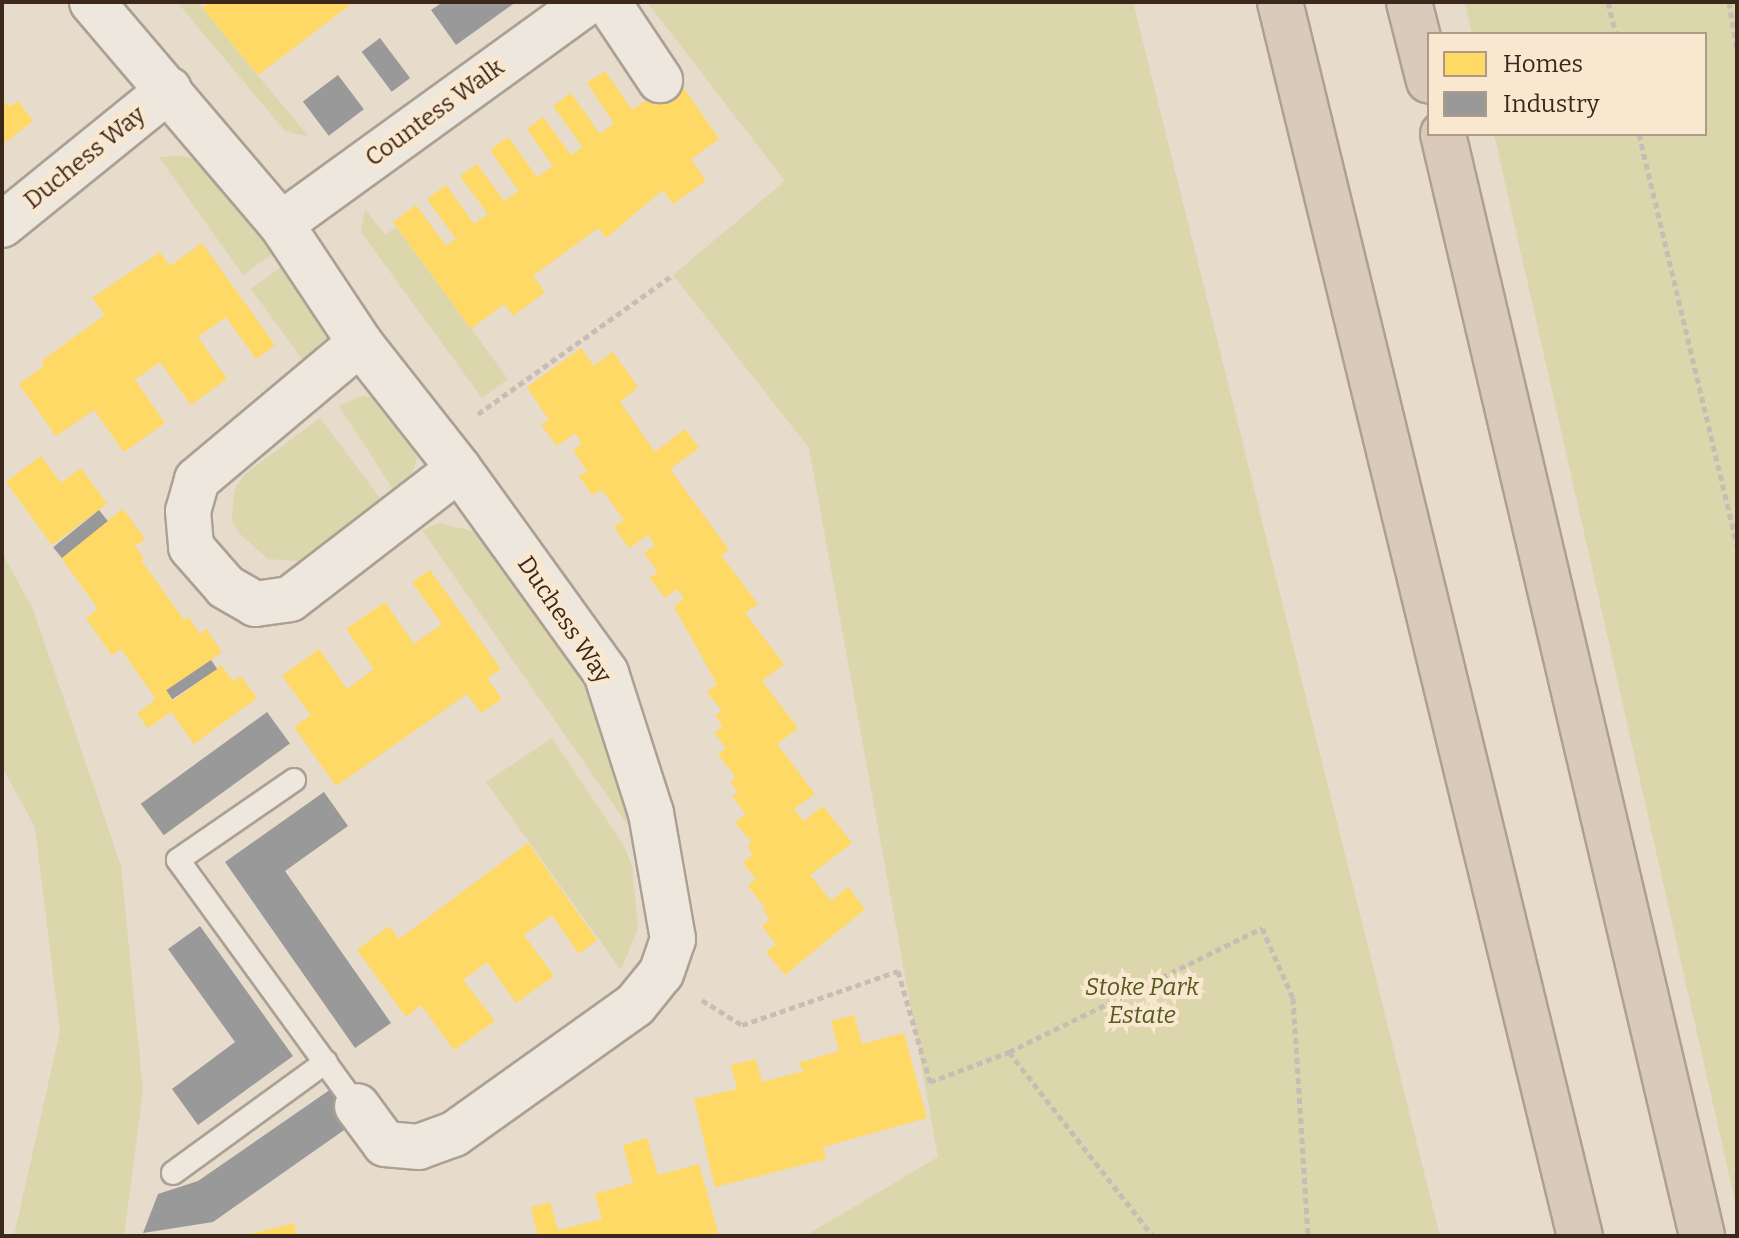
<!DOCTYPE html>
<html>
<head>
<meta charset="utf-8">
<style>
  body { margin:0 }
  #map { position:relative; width:1739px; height:1238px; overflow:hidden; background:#e7dbcb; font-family:Bitter,serif }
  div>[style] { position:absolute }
  .green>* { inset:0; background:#dbd6ab }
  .homes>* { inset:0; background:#ffd966 }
  .industry>* { inset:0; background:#999; transform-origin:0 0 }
  .path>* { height:5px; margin-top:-2.5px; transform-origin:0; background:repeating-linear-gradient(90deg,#c7bdb4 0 6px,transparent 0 10px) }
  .roads { filter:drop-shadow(2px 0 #aca094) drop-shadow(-2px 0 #aca094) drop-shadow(0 2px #aca094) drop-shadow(0 -2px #aca094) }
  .service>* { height:22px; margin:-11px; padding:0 11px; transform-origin:11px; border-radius:11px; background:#eee7dd }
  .minor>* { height:44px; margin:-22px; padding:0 22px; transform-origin:22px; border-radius:22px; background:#eee7dd }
  .motorway>* { height:44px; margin:-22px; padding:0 22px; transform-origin:22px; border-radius:22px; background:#dacabb }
  span { translate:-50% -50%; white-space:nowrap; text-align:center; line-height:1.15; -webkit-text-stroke:8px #f9e8cf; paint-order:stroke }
  .street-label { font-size:24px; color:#3b271b }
  .park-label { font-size:24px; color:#525a1f; font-style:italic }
  .frame { position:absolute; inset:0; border:4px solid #3b271b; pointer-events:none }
  .legend { position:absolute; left:1427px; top:32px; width:280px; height:104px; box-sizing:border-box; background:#f9e8cf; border:2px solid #ad9b87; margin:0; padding:10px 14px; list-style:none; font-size:24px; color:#3b271b }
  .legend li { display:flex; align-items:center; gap:16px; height:40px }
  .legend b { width:40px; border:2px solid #ad9b87 }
</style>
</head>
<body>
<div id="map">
  <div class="green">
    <i style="clip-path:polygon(177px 2px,197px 2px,309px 137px,285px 131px)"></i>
    <i style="clip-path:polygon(647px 2px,1133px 2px,1440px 1236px,805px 1236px,938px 1157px,809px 448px,673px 275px,785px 181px)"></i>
    <i style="clip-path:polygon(1465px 2px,1737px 2px,1737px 1210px,1494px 134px,1705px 134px,1705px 34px,1472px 34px)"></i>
    <i style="clip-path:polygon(180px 156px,199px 159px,282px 247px,243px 275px,159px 157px)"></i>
    <i style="clip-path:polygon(365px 209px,385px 235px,396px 227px,508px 379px,482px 398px,361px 232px)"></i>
    <i style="clip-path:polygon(291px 260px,332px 324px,328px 341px,308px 367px,251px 289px)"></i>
    <i style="clip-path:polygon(362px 396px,378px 397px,421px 448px,410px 478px,395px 492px,339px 406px)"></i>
    <i style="clip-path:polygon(320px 418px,383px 502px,300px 561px,268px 559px,238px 532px,232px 520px,234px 491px,245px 474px)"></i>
    <i style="clip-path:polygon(439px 523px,481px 533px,585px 664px,639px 841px,422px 530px)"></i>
    <i style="clip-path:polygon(2px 553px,33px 609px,121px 866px,143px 1091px,124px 1236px,14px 1236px,60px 1031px,35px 827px,2px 767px)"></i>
    <i style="clip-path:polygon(552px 738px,623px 844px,632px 866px,638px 928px,621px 970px,486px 782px)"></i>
  </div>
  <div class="homes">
    <i style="clip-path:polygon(210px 2px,229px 3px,354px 2px,258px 75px,202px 8px)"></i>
    <i style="clip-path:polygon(605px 71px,632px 110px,677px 78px,719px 139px,691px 159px,706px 181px,673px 204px,663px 190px,606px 238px,598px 228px,533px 276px,545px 292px,513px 316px,504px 304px,471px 329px,393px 222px,416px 205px,446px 246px,456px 239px,427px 199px,446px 185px,474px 224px,488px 214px,460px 176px,477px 164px,504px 201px,519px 191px,490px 150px,508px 137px,537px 177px,553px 166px,527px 129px,543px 117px,571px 155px,583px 147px,553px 106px,571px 93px,600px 134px,614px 123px,587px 83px)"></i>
    <i style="clip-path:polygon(2px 98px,9px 107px,18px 101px,33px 121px,2px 145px)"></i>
    <i style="clip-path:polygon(202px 243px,275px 345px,256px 359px,226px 317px,198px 337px,227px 379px,191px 405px,160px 362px,135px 380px,165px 423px,124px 452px,94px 410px,56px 436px,19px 384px,44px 366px,41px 361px,105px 315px,92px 298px,160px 252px,170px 266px)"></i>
    <i style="clip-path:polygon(581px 348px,594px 366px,613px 352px,638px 387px,620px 402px,655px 452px,685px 429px,699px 448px,670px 469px,729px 550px,721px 555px,758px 604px,745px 613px,784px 664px,762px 681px,798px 728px,777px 744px,815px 794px,794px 809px,804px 821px,823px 806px,852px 843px,810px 875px,831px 901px,848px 887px,865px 909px,785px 975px,766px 952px,776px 944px,762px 926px,770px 919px,762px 909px,767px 910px,748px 886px,756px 879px,743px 863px,753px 854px,747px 847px,752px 843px,735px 822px,746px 814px,732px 796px,738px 792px,731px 783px,735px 776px,718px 754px,726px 748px,714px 733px,723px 726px,715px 716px,722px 711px,707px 692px,717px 684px,674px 607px,684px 598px,677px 589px,665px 598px,650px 578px,658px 572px,644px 553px,655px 545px,648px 535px,629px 548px,614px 527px,624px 520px,602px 490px,592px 495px,579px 476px,587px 471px,573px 450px,582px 444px,575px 433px,557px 446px,541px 425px,549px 420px,527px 387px)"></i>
    <i style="clip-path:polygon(41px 456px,61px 483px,81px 468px,107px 504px,52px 545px,6px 482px)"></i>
    <i style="clip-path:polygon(123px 509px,145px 539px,135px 546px,144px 558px,141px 560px,184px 620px,188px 617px,200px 634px,206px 629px,222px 652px,167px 692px,173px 701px,221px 665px,233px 681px,241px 676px,257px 698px,194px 744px,171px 712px,148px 728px,137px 714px,156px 699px,121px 649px,112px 655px,99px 637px,86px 618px,98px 609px,60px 556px)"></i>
    <i style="clip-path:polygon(430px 570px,501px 669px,487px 678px,502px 699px,481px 713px,467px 694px,336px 786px,294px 727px,311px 715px,282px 676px,319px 649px,347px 689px,374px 669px,346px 629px,385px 602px,414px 644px,442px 624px,412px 582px)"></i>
    <i style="clip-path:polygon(528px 843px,597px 940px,579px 954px,552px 915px,524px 935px,554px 976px,516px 1003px,487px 962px,463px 980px,495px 1021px,454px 1050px,421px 1005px,406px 1017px,357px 950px,389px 926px,399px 939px)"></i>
    <i style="clip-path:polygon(854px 1015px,862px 1044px,904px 1033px,927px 1118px,823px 1147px,826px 1159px,715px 1187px,694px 1099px,737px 1089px,731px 1065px,756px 1059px,762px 1082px,804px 1071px,798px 1063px,839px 1051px,831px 1021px)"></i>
    <i style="clip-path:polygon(647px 1138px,658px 1175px,699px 1164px,719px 1236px,538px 1236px,531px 1207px,550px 1202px,558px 1230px,602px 1219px,595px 1194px,633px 1183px,623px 1145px)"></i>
    <i style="clip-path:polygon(294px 1223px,297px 1236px,246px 1236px,246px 1235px)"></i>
  </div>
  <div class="industry">
    <i style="clip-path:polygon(443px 2px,516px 2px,456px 45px,431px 10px)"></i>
    <i style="left:380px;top:38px;width:50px;height:23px;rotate:53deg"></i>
    <i style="left:338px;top:75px;width:43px;height:44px;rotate:53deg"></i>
    <i style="left:99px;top:510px;width:14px;height:59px;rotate:51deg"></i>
    <i style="left:211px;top:660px;width:11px;height:54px;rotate:56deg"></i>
    <i style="left:267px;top:712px;width:39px;height:156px;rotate:54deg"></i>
    <i style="clip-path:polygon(324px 792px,348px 826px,285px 871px,391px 1023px,355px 1048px,225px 862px)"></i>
    <i style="clip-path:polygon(200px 926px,293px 1056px,198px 1125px,172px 1089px,235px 1042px,168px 949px)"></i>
    <i style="clip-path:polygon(334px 1087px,357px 1121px,213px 1222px,143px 1233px,158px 1194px,198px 1181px)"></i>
  </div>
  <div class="path">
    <i style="left:1608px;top:2px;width:33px;rotate:76deg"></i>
    <i style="left:1729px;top:2px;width:49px;rotate:80.5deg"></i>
    <i style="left:1639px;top:134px;width:423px;rotate:76.6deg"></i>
    <i style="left:478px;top:414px;width:239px;rotate:-35.5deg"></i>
    <i style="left:702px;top:1000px;width:47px;rotate:32deg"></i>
    <i style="left:742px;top:1025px;width:165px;rotate:-19.1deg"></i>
    <i style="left:898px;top:971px;width:116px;rotate:73.9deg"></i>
    <i style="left:930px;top:1082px;width:85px;rotate:-20.8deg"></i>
    <i style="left:1009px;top:1052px;width:234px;rotate:52deg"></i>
    <i style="left:1009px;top:1052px;width:282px;rotate:-26.1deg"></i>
    <i style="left:1262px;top:928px;width:77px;rotate:66.1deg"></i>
    <i style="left:1293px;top:998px;width:238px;rotate:86.4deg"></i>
  </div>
  <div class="roads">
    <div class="service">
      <i style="left:294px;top:780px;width:141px;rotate:145.4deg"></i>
      <i style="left:178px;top:860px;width:304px;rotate:54deg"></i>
      <i style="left:173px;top:1173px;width:189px;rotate:-36deg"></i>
    </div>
    <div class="minor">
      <i style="left:92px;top:2px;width:292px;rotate:49.6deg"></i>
      <i style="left:281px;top:224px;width:143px;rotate:56.4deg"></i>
      <i style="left:360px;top:343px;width:160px;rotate:51.8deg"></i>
      <i style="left:459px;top:469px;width:251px;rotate:54.2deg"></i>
      <i style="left:606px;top:673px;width:147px;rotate:72.2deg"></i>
      <i style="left:651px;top:813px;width:128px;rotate:80.1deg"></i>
      <i style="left:673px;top:939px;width:36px;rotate:109deg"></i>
      <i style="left:661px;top:973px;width:41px;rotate:129.1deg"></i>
      <i style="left:635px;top:1005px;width:222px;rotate:144.5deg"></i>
      <i style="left:454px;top:1134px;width:37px;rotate:160deg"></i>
      <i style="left:419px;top:1147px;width:34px;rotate:-175deg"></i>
      <i style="left:385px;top:1144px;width:47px;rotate:-126.4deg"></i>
      <i style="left:608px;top:2px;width:94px;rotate:56.3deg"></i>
      <i style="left:281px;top:224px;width:379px;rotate:-35.9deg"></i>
      <i style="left:2px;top:225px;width:215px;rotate:-39deg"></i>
      <i style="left:360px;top:343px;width:213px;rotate:140deg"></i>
      <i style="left:197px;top:480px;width:32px;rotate:106deg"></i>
      <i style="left:188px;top:511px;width:36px;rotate:85deg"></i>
      <i style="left:191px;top:547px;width:53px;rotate:48.8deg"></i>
      <i style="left:226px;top:587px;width:34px;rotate:30deg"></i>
      <i style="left:255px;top:604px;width:35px;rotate:-8deg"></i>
      <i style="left:290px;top:599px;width:213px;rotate:-37.6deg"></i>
    </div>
    <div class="motorway">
      <i style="left:1280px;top:2px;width:1270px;rotate:76.34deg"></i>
      <i style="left:1409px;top:2px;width:81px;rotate:75.8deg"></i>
      <i style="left:1443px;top:134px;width:1132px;rotate:76.77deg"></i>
    </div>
  </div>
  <div class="street-label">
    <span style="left:435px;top:113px;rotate:-36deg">Countess Walk</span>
    <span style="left:85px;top:158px;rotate:-39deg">Duchess Way</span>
    <span style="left:564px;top:620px;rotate:56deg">Duchess Way</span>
  </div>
  <div class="park-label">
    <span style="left:1142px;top:1002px">Stoke Park<br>Estate</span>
  </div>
  <div class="frame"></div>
  <ul class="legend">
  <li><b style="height:22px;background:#ffd966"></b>Homes</li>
  <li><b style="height:22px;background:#999"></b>Industry</li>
  </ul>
</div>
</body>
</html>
